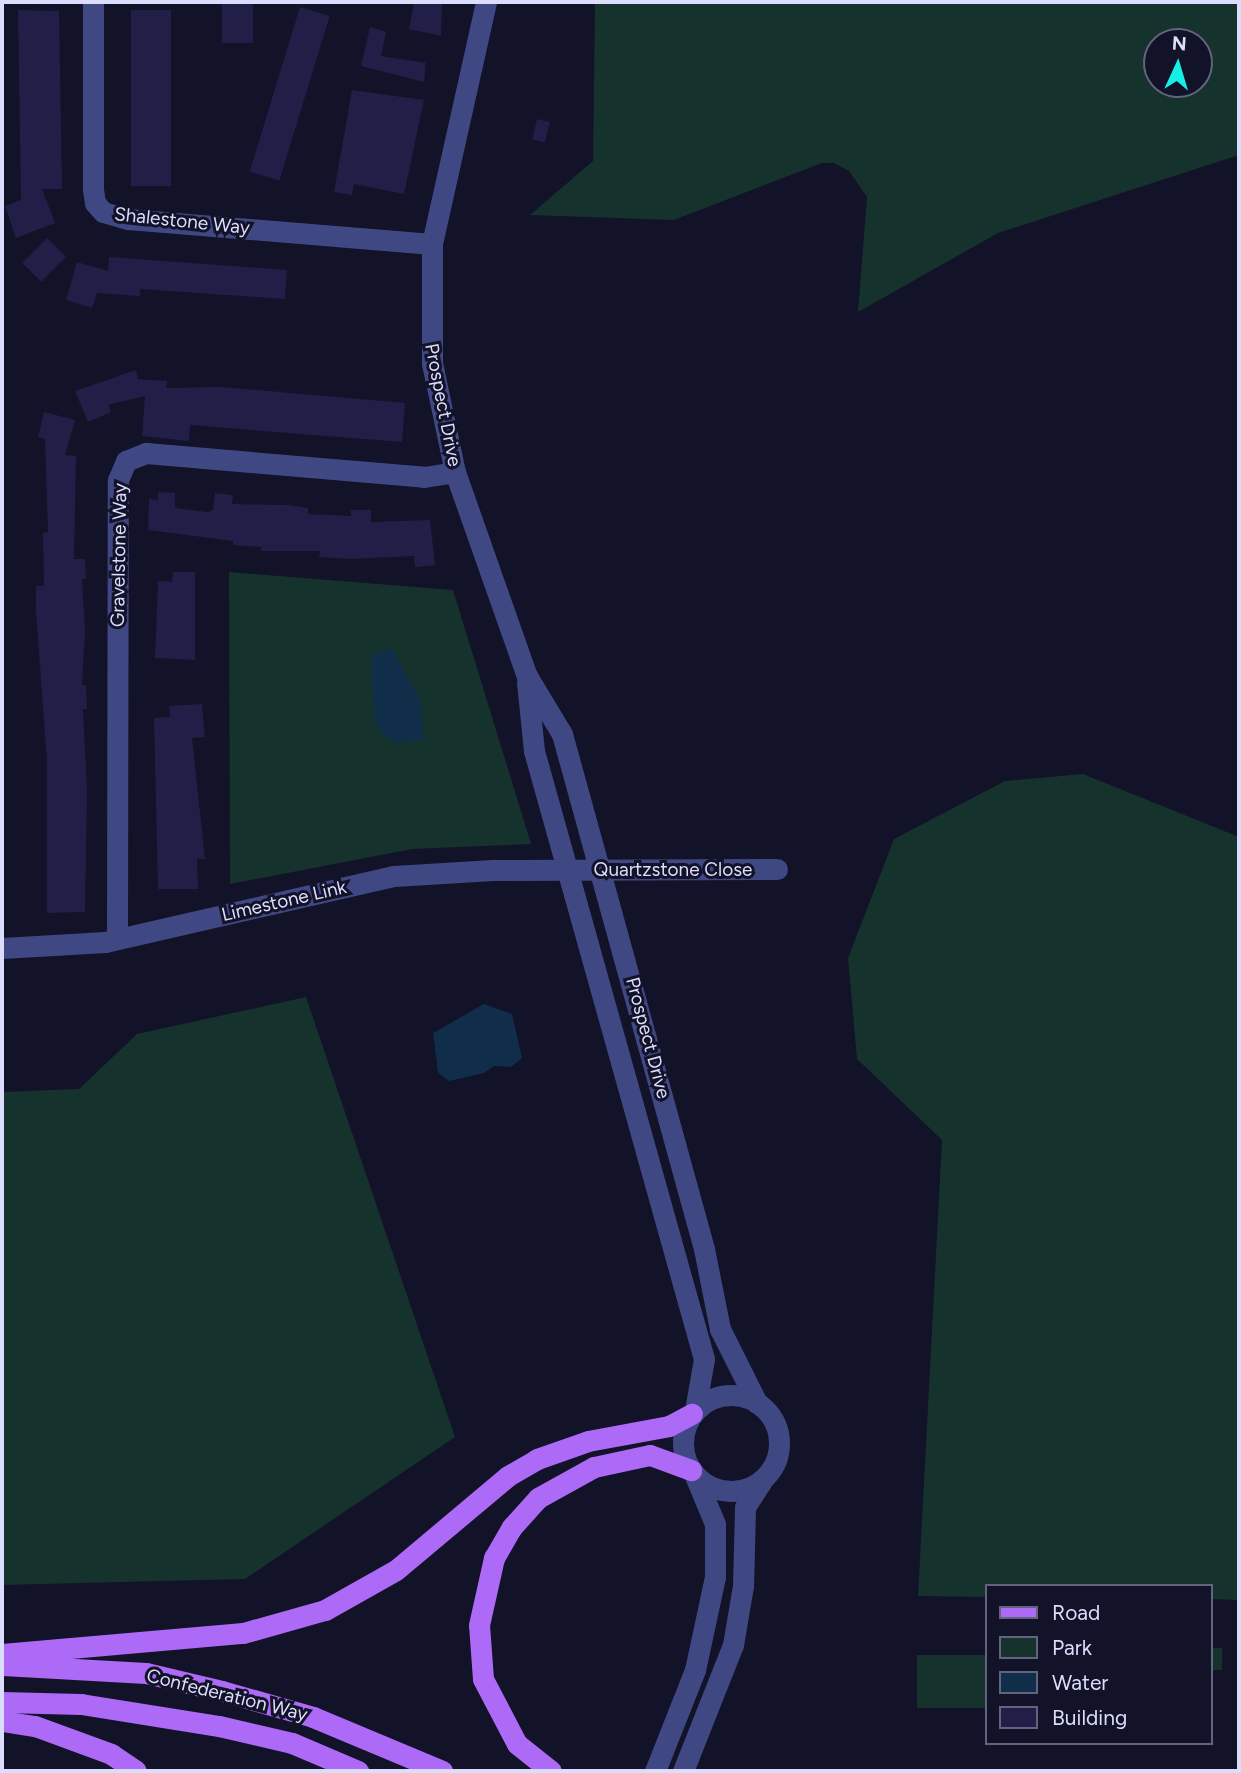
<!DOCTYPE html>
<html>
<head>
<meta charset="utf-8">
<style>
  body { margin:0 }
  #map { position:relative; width:1241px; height:1773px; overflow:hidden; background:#121228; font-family:Figtree,sans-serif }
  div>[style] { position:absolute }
  .green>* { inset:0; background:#15322d; transform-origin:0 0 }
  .water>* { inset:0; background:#102d49 }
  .building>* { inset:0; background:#211f48; transform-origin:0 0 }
  .minor>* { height:21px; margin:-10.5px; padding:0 10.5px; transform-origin:10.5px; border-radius:10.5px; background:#404884 }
  .minor>.ring { margin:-10.5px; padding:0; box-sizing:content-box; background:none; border:21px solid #404884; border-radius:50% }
  .major>* { height:21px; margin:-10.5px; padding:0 10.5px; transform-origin:10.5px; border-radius:10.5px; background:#ac6af6 }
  span { translate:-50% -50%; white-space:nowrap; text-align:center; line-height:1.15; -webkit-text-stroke:6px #121228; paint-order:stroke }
  .street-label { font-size:19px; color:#dcddfd }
  .frame { position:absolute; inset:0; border:4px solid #dcddfd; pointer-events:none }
  .legend { position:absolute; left:985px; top:1584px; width:228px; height:161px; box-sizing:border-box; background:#121228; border:2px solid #63637d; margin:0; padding:9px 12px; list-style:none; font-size:21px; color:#dcddfd }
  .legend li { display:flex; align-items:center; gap:14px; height:35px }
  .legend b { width:35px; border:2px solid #63637d }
  .north { position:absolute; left:1143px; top:28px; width:70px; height:70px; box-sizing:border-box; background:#121228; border:2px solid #63637d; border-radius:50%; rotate:4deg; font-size:19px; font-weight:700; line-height:28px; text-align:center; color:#dcddfd }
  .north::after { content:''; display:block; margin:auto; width:24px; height:32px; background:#14f0e5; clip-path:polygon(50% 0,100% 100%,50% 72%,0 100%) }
</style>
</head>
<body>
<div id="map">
  <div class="green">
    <i style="clip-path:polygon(evenodd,595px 2px,1239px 2px,1239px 155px,998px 233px,858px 312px,867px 197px,849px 171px,834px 163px,822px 163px,674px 220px,530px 215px,593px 161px,595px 2px,1157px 42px,1199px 42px,1199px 84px,1157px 84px,1157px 42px)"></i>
    <i style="clip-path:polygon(229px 572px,453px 590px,531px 844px,412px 849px,230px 884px)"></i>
    <i style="clip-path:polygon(1083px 774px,1239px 837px,1239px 1600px,1211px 1599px,1211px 1586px,987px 1586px,987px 1597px,918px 1596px,942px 1140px,857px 1059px,848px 958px,894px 839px,1005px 781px)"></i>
    <i style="clip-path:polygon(306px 997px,455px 1437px,245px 1579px,2px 1585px,2px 1092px,79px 1089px,137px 1034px)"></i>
    <i style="left:1222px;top:1648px;width:22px;height:11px;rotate:90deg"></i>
    <i style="left:987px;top:1655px;width:53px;height:70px;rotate:90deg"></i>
  </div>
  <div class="water">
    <i style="clip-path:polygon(392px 648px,421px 703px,424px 740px,395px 743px,380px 731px,374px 715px,371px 655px)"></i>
    <i style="clip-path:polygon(484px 1004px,512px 1014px,522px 1058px,511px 1067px,494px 1066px,484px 1073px,449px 1081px,438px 1073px,433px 1033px)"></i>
  </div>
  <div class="building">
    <i style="left:222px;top:2px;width:31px;height:41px"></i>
    <i style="clip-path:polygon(414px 2px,442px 2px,441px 36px,409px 29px)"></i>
    <i style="left:300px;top:7px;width:31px;height:172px;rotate:17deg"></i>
    <i style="clip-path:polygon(18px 10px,59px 11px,62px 189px,42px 189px,55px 223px,16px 238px,5px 206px,21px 200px)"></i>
    <i style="left:131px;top:10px;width:40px;height:176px"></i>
    <i style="clip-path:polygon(370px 27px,386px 32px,381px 56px,426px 63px,424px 82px,361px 66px)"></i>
    <i style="clip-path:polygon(352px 90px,424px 100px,404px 194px,354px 184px,352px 195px,334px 192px)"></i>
    <i style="left:537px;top:119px;width:13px;height:21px;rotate:13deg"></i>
    <i style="left:47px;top:238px;width:27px;height:35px;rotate:45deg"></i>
    <i style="clip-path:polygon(109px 257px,287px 270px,285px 299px,140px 289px,140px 296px,97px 293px,92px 308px,66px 300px,77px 262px,108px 271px)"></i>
    <i style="clip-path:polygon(136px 370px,138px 379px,167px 381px,166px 388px,221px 387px,405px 403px,402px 442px,190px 425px,189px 441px,142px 436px,145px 396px,108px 405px,111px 412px,88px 422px,75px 391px)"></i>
    <i style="clip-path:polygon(44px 412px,75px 420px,65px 455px,76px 456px,74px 559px,85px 559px,86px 579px,82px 579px,85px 631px,82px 685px,86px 685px,87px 709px,83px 709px,87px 790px,85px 912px,47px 913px,47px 762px,36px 611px,36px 586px,44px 586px,43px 533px,48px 532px,45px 439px,38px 437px)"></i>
    <i style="clip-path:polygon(158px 492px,175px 493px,175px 508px,208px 512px,213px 510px,215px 493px,233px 495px,232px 504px,288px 505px,308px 508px,308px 514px,351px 516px,351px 510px,371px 510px,371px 522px,430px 520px,435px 565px,415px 567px,414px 556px,351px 559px,319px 557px,320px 551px,261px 551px,261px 547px,233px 545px,233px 541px,148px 530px,149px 499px,158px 500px)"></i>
    <i style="clip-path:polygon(173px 572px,195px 572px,195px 660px,155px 658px,158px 581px,172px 582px)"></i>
    <i style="clip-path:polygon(202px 704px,205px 737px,192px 738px,205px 859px,197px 859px,198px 889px,158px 889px,154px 718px,170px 717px,169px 706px)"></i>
  </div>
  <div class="minor">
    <i style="left:93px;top:2px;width:187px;rotate:90deg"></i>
    <i style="left:93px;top:189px;width:14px;rotate:82deg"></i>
    <i style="left:95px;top:203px;width:12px;rotate:48deg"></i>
    <i style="left:103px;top:212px;width:26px;rotate:16deg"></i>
    <i style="left:128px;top:219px;width:305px;rotate:4.7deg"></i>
    <i style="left:486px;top:2px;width:248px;rotate:102.6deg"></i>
    <i style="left:432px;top:244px;width:119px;rotate:90deg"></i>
    <i style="left:432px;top:363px;width:111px;rotate:78.1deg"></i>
    <i style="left:455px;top:472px;width:216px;rotate:70.6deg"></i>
    <i style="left:527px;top:676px;width:68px;rotate:58.9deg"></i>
    <i style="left:562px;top:734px;width:534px;rotate:74.58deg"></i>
    <i style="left:704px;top:1249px;width:82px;rotate:78.7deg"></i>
    <i style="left:720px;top:1329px;width:83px;rotate:63.4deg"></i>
    <i style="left:527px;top:682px;width:69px;rotate:84.2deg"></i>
    <i style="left:534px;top:751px;width:631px;rotate:74.38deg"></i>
    <i style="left:704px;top:1359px;width:52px;rotate:100deg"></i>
    <i style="left:117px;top:939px;width:459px;rotate:-89.9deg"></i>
    <i style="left:118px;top:480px;width:21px;rotate:-67deg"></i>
    <i style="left:126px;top:461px;width:22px;rotate:-22deg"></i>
    <i style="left:146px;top:453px;width:279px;rotate:4.9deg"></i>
    <i style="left:424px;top:477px;width:31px;rotate:-9deg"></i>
    <i style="left:2px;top:948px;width:103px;rotate:-3.3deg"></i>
    <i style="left:105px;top:942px;width:296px;rotate:-12.9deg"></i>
    <i style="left:394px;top:876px;width:99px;rotate:-3.5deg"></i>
    <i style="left:493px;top:870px;width:284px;rotate:-0.2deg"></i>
    <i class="ring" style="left:683px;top:1395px;width:75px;height:75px"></i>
    <i style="left:655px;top:1771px;width:109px;rotate:-68.4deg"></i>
    <i style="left:695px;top:1670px;width:95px;rotate:-77.9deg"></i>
    <i style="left:715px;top:1577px;width:53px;rotate:-90deg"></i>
    <i style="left:715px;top:1524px;width:52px;rotate:-112.6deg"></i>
    <i style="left:683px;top:1771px;width:136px;rotate:-68.4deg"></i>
    <i style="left:733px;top:1645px;width:60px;rotate:-80.4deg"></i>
    <i style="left:743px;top:1586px;width:79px;rotate:-88.5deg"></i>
    <i style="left:745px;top:1507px;width:31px;rotate:-57deg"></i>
  </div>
  <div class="major">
    <i style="left:2px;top:1654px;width:242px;rotate:-5deg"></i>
    <i style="left:243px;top:1633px;width:85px;rotate:-15.7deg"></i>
    <i style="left:325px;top:1610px;width:81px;rotate:-29.4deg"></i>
    <i style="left:396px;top:1570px;width:146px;rotate:-40deg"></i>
    <i style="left:508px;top:1476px;width:34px;rotate:-30deg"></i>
    <i style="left:537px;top:1459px;width:54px;rotate:-19.4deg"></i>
    <i style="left:588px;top:1441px;width:82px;rotate:-10.5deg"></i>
    <i style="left:669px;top:1426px;width:26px;rotate:-28deg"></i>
    <i style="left:3px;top:1665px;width:143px;rotate:3.2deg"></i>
    <i style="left:146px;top:1673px;width:78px;rotate:13.3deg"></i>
    <i style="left:222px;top:1691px;width:95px;rotate:15.9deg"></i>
    <i style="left:313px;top:1717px;width:140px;rotate:22.7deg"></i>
    <i style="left:2px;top:1702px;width:79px;rotate:1.5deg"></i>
    <i style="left:81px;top:1704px;width:140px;rotate:9.1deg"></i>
    <i style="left:219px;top:1726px;width:75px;rotate:13.1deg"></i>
    <i style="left:292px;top:1743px;width:72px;rotate:23deg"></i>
    <i style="left:2px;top:1721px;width:33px;rotate:9deg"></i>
    <i style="left:35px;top:1726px;width:81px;rotate:20.2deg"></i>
    <i style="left:111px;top:1754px;width:30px;rotate:34deg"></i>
    <i style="left:551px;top:1771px;width:43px;rotate:-141.5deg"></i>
    <i style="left:517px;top:1744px;width:73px;rotate:-117.6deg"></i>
    <i style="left:483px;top:1679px;width:54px;rotate:-94.2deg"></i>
    <i style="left:479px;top:1625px;width:69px;rotate:-77.4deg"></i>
    <i style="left:494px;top:1558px;width:36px;rotate:-60deg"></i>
    <i style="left:512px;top:1527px;width:39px;rotate:-48deg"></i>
    <i style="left:538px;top:1498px;width:64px;rotate:-29deg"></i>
    <i style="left:594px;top:1467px;width:57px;rotate:-12.1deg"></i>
    <i style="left:650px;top:1455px;width:44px;rotate:20.1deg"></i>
  </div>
  <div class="street-label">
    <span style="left:182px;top:221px;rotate:6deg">Shalestone Way</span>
    <span style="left:443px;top:405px;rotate:79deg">Prospect Drive</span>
    <span style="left:119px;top:555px;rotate:-89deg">Gravelstone Way</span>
    <span style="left:673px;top:870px">Quartzstone Close</span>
    <span style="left:284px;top:901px;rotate:-13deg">Limestone Link</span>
    <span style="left:648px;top:1038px;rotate:75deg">Prospect Drive</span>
    <span style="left:227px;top:1695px;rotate:14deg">Confederation Way</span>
  </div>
  <div class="frame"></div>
  <ul class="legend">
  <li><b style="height:9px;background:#ac6af6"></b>Road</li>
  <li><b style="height:19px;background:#15322d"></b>Park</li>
  <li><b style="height:19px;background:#102d49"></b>Water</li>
  <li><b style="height:19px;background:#211f48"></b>Building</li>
  </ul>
  <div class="north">N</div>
</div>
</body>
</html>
